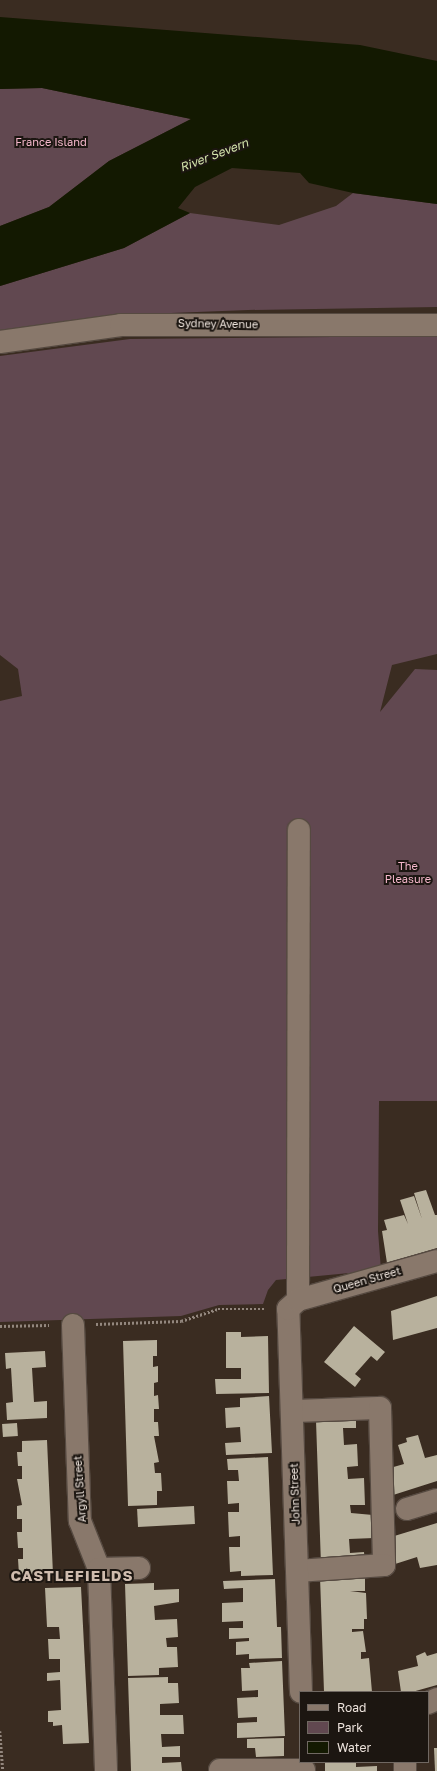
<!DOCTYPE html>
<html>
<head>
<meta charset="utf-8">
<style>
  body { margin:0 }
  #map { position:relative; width:437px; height:1771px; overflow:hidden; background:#3a2c21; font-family:"Golos Text",sans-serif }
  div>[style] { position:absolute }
  .green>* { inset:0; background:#614850 }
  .water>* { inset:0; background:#131901 }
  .building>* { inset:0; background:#b8b19d; transform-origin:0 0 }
  .path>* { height:2.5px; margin-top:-1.25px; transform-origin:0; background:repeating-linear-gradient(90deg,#93877e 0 2px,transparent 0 4px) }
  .roads { filter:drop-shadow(1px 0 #564a41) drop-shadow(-1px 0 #564a41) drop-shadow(0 1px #564a41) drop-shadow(0 -1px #564a41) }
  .minor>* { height:22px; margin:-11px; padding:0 11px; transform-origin:11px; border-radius:11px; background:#89786b }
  span { translate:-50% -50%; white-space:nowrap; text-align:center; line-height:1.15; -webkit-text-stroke:4px #1c1611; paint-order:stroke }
  .park-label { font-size:11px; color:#f6b8cc }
  .street-label { font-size:11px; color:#ede3dc }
  .water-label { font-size:12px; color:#d4e4ac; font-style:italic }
  .district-label { font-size:15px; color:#cfbcae; font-weight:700; letter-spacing:1px }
  .legend { position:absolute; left:299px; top:1691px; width:130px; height:72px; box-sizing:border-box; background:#1c1611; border:1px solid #706862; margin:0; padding:5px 7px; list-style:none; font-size:12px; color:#ede3dc }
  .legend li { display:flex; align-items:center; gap:8px; height:20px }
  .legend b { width:20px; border:1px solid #706862 }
</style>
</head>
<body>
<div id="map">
  <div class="green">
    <i style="clip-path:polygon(42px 88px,191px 119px,109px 161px,49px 207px,0 226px,0 89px)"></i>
    <i style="clip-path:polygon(353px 193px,437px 204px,437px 307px,248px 310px,120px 315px,0 331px,0 286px,124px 248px,190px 213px,279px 225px,336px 206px)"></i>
    <i style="clip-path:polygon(437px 336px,437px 654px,392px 665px,380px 712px,415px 669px,437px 670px,437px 1101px,379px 1101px,378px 1231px,381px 1270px,276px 1280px,268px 1290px,263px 1304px,219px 1305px,181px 1316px,0 1322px,0 701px,22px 696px,18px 669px,0 655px,0 356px,130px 339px)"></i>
  </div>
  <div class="water">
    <i style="clip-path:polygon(0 17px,360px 45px,437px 61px,437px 204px,353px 193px,309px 183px,300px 173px,232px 168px,195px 187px,178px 208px,190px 213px,124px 248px,0 286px,0 226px,49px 207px,109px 161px,191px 119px,42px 88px,0 89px)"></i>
  </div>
  <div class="building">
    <i style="clip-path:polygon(426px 1190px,435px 1215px,437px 1215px,437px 1248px,387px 1263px,382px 1231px,387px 1230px,384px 1220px,404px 1215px,408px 1224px,400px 1200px,414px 1196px,422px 1219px,414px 1193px)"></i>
    <i style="clip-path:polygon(437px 1296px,437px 1328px,393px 1340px,391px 1311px)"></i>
    <i style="clip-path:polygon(354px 1326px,385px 1352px,377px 1361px,371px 1356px,355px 1374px,361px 1379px,355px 1387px,324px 1362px)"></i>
    <i style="clip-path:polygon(226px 1332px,241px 1332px,241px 1337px,268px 1336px,269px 1393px,216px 1394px,215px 1379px,241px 1379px,241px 1368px,226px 1368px)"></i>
    <i style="clip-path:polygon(157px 1340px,157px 1356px,153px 1356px,153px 1367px,158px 1366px,158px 1382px,154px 1383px,154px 1396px,158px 1395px,159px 1409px,154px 1409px,154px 1422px,158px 1422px,159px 1436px,154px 1436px,159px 1462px,154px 1463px,155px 1473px,161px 1473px,162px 1491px,157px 1491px,157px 1505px,128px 1506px,123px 1341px)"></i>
    <i style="clip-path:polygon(45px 1351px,46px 1367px,32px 1368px,34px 1402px,47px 1401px,47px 1418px,7px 1420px,6px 1403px,13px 1402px,11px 1368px,6px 1369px,5px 1353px)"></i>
    <i style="clip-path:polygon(269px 1396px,272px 1453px,226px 1455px,225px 1443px,241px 1442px,240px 1427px,226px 1428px,225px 1408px,240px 1407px,240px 1398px)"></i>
    <i style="clip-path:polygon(356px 1420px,356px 1428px,343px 1428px,344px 1445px,357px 1444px,358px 1466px,347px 1467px,348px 1479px,364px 1478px,365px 1505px,350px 1505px,351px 1513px,373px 1515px,374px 1538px,349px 1539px,350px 1553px,364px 1552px,365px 1563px,321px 1565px,316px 1421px)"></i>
    <i style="left:17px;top:1423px;width:13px;height:15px;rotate:86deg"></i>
    <i style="clip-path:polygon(418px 1435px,425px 1458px,437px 1455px,437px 1481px,390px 1496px,390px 1468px,404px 1464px,398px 1445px,407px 1442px,406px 1438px)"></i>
    <i style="clip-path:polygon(47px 1440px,53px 1574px,19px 1575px,18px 1559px,23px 1559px,23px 1548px,18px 1548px,17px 1532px,22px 1532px,22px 1519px,17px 1519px,17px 1506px,22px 1505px,17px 1479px,22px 1479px,22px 1466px,18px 1466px,17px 1452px,22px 1452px,22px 1441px)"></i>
    <i style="clip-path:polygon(268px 1457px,273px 1575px,241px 1576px,241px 1571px,230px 1572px,229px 1547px,240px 1547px,240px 1536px,229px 1537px,228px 1512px,239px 1512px,239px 1503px,228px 1504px,227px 1481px,239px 1481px,238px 1470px,228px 1470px,227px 1459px)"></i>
    <i style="left:194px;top:1506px;width:18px;height:57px;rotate:87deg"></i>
    <i style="clip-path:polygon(437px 1523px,437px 1565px,420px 1568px,417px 1557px,392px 1565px,391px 1537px)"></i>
    <i style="clip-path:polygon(365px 1576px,365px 1591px,350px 1591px,366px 1593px,367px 1619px,364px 1619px,364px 1629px,352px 1629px,352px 1632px,363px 1631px,366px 1652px,361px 1652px,361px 1659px,369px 1658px,372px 1692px,324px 1692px,320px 1577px)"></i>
    <i style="clip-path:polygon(275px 1579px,277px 1627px,281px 1627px,282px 1658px,249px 1659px,249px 1654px,236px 1655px,236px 1642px,249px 1641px,249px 1638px,229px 1639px,229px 1628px,243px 1628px,243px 1621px,222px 1622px,222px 1603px,243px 1602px,243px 1588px,224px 1589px,223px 1581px)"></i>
    <i style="clip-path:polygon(154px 1583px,154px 1590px,179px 1589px,179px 1602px,154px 1606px,155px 1620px,177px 1619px,178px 1637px,166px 1638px,167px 1647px,177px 1647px,178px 1667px,159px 1668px,159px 1675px,128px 1676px,125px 1584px)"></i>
    <i style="clip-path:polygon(81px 1587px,89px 1743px,63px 1744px,62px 1725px,53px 1726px,53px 1722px,48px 1722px,48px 1711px,61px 1710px,60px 1680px,47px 1681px,47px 1673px,60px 1672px,60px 1659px,49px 1659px,48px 1639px,60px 1639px,59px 1627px,47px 1627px,45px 1588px)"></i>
    <i style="clip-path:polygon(425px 1652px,427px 1656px,437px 1653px,437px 1685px,412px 1692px,401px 1692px,398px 1671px,418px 1666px,416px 1656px)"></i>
    <i style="clip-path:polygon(282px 1661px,285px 1736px,237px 1738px,237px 1723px,257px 1722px,257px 1717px,238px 1718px,237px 1698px,258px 1697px,258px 1690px,242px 1691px,241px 1668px,250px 1668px,249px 1663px)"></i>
    <i style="clip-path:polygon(168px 1677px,168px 1683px,178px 1683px,179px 1703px,160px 1704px,160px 1715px,183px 1715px,184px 1734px,161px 1734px,162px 1747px,180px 1746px,180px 1757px,162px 1757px,162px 1763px,181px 1762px,182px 1771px,131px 1771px,128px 1678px)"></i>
    <i style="clip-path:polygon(284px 1738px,284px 1756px,256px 1757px,255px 1748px,247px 1748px,247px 1739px)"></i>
    <i style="clip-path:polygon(434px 1748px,437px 1748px,437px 1771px,435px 1771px)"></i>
    <i style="clip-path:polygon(325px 1762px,356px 1762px,356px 1767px,377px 1766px,377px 1771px,325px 1771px)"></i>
  </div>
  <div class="path">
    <i style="left:96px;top:1324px;width:85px;rotate:-2deg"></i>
    <i style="left:181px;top:1321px;width:39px;rotate:-18deg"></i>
    <i style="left:218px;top:1309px;width:48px"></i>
    <i style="left:0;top:1326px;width:49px;rotate:-1.2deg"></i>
    <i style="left:0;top:1731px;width:40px;rotate:85.7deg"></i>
  </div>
  <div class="roads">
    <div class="minor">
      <i style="left:0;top:342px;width:122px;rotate:-8deg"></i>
      <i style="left:121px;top:325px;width:316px"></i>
      <i style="left:298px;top:1300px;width:470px;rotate:-89.9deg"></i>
      <i style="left:73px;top:1325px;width:196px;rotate:88deg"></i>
      <i style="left:80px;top:1521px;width:52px;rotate:68.4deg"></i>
      <i style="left:99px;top:1569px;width:202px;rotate:88deg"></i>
      <i style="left:293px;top:1411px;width:87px;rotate:-2deg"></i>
      <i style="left:380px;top:1408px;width:157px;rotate:88.5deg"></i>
      <i style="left:384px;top:1565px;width:87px;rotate:176.1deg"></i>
      <i style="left:407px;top:1509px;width:31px;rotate:-17deg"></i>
      <i style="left:99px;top:1569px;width:40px;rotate:-1.4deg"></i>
      <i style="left:301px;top:1692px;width:383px;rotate:-91.9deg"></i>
      <i style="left:288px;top:1309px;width:13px;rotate:-42deg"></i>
      <i style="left:298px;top:1300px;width:144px;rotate:-15.7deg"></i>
      <i style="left:428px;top:1703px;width:10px;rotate:-24deg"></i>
      <i style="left:405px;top:1762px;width:9px;rotate:90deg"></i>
      <i style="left:220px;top:1770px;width:84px"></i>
    </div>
  </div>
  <div class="park-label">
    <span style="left:51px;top:142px">France Island</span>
    <span style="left:408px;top:873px">The<br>Pleasure</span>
  </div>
  <div class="street-label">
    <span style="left:218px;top:324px;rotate:1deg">Sydney Avenue</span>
    <span style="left:367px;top:1280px;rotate:-16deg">Queen Street</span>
    <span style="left:80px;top:1489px;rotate:-94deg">Argyll Street</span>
    <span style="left:295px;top:1494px;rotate:-92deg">John Street</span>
  </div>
  <div class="water-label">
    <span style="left:214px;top:155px;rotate:-21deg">River Severn</span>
  </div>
  <div class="district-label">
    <span style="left:72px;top:1576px">CASTLEFIELDS</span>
  </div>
  <ul class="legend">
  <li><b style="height:5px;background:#89786b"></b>Road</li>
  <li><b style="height:11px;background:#614850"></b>Park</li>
  <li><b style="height:11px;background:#131901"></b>Water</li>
  </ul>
</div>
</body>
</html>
